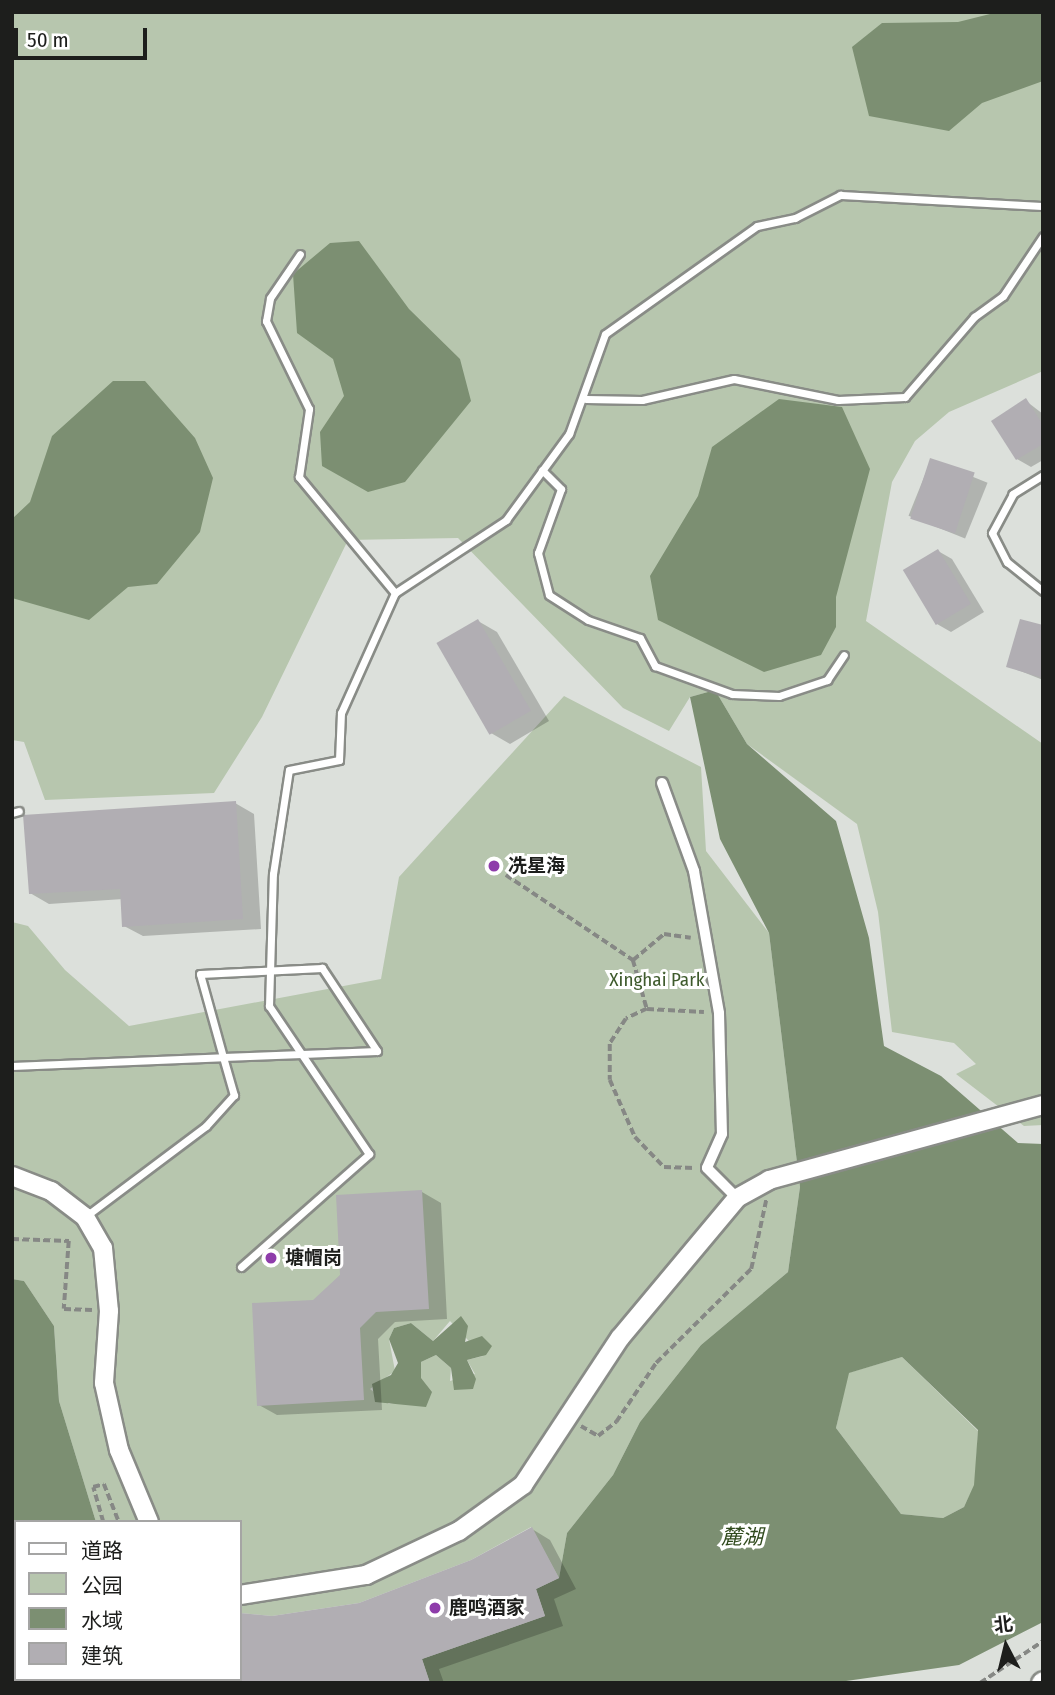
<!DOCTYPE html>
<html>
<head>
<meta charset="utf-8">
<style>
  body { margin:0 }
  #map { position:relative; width:1055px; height:1695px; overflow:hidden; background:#dce0db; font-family:"Fira Sans Condensed","Noto Sans SC",sans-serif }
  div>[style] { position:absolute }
  .green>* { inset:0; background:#b7c6ae }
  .water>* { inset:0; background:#7c8f72 }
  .shadow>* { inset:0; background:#0003; transform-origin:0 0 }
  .building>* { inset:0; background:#b1aeb3; transform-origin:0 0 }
  .path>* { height:3.5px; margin-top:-1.75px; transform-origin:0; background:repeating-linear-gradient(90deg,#868885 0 7px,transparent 0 10.5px) }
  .roads { filter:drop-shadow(2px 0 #898c87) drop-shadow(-2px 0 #898c87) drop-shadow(0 2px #898c87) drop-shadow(0 -2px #898c87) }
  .service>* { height:7px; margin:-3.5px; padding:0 3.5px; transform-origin:3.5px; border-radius:3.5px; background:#fff }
  .pedestrian>* { height:10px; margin:-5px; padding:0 5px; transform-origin:5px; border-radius:5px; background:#fff }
  .tertiary>* { height:18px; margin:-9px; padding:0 9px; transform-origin:9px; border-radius:9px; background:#fff }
  .secondary>* { height:21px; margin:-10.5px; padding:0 10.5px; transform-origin:10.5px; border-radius:10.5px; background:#fff }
  .dots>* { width:19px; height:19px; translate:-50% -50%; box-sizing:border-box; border:4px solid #fff; border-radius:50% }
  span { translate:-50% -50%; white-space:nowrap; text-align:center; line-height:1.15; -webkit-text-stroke:6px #fff; paint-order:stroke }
  .poi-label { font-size:19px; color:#1d1e1c; font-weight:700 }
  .left { translate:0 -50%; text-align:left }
  .park-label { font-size:19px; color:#3f5b2d }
  .water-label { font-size:21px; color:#304a1d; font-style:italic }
  .frame { position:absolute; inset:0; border:14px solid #1d1e1c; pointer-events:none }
  .legend { position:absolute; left:14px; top:1520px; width:228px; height:161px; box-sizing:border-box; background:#fff; border:2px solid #a5a5a4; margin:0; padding:9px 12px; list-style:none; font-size:21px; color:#1d1e1c }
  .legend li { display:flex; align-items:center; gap:14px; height:35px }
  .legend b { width:35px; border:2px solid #a5a5a4 }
  .north { position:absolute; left:971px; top:1611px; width:70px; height:70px; -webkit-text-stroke:5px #fff; paint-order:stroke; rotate:353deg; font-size:19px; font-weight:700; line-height:28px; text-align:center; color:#1d1e1c }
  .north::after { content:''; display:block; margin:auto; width:24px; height:32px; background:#1d1e1c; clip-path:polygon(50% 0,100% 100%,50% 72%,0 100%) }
  .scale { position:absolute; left:14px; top:28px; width:133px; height:32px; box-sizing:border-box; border:4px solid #1d1e1c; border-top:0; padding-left:9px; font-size:21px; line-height:24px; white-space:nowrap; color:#1d1e1c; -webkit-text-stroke:5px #fff; paint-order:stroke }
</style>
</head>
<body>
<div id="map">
  <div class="green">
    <i style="clip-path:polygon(12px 12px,1043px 12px,1043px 371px,949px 412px,915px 441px,892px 482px,866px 621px,1043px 744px,1043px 1125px,1024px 1126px,956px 1074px,976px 1064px,954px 1043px,892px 1032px,878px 912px,857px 824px,747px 744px,715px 690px,690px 697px,669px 731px,623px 708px,458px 538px,348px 540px,262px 717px,214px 793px,45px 800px,24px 742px,12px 740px)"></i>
    <i style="clip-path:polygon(evenodd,564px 696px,701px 767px,706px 851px,769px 933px,800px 1187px,788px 1272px,701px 1345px,640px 1422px,613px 1475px,567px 1533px,559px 1578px,531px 1527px,471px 1560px,359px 1603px,272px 1616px,240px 1613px,240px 1522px,96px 1522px,59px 1401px,54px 1326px,24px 1281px,12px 1279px,12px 922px,28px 926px,65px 970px,129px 1026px,381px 979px,399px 877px,564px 696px,450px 1321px,483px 1356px,467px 1360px,475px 1374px,450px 1381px,451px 1368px,436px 1355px,421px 1362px,421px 1378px,403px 1402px,389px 1404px,370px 1389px,395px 1371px,389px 1339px,394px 1328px,411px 1323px,433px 1341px,450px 1321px)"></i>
    <i style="clip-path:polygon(902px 1357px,978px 1431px,975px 1485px,964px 1507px,943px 1518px,901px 1514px,836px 1428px,848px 1373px)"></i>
  </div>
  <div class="water">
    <i style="clip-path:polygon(998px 12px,1043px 12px,1043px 81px,982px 103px,949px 131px,869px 116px,852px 47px,882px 23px,958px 22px)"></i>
    <i style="clip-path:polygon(359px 241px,409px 309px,460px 359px,471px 401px,405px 482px,368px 492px,322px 466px,320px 432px,344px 396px,333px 359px,297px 333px,293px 274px,330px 243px)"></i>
    <i style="clip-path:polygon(113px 381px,145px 381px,195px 438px,213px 478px,200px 532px,157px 584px,128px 587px,89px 620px,12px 598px,12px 519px,30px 502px,52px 436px)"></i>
    <i style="clip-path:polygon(779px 399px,842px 407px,870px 469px,836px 597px,836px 627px,821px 655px,764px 672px,658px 620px,650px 576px,698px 496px,712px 447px)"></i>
    <i style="clip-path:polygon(evenodd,715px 690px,747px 744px,836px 821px,869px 938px,884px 1046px,941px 1076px,1018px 1143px,1043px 1144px,1043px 1622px,959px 1665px,832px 1683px,430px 1683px,422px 1659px,545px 1616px,536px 1589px,559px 1578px,567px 1533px,613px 1475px,640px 1422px,701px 1345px,788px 1272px,800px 1187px,769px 933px,720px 839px,690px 697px,715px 690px,902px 1357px,978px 1430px,974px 1485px,964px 1507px,943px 1518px,901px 1514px,836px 1428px,849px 1373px,902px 1357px)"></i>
    <i style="clip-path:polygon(12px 1279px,24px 1281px,54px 1326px,59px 1401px,96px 1522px,16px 1522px,16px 1679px,147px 1683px,12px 1683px)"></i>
    <i style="clip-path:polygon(461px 1316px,468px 1326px,465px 1342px,482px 1336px,492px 1346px,486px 1355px,467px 1360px,476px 1379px,473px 1389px,454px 1390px,451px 1368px,436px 1355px,421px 1362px,421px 1378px,432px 1392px,426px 1407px,375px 1402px,372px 1384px,391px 1375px,398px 1363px,389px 1339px,394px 1328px,411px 1323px,433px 1341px)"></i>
  </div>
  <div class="shadow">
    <i style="clip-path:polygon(1026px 401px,1043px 414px,1043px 460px,1031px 467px,1017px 459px,993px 421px)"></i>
    <i style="left:931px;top:460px;width:61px;height:60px;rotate:22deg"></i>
    <i style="clip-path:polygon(938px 551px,952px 559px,984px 612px,951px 632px,937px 624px)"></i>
    <i style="clip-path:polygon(478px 621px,497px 632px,549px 721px,510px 744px,491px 733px)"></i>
    <i style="clip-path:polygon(1043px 627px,1043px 680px,1008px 666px)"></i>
    <i style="clip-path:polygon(235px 803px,254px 814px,261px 929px,143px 936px,124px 926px,123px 899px,49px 904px,30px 893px)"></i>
    <i style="clip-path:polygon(422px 1192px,441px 1203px,447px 1319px,395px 1322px,378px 1339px,382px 1410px,277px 1415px,259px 1405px,314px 1302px)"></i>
    <i style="clip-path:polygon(532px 1529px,550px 1540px,576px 1589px,554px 1599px,563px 1626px,439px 1669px,444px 1683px,136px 1679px,240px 1679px,240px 1615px,272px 1618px,359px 1605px,471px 1561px)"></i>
  </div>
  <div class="building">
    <i style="clip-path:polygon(1026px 398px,1043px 425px,1043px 444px,1016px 460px,991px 421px)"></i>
    <i style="left:930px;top:458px;width:47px;height:64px;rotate:18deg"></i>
    <i style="left:938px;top:549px;width:64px;height:41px;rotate:59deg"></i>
    <i style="left:478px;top:619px;width:106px;height:48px;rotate:60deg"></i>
    <i style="clip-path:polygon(1020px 619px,1043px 625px,1043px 678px,1006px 667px)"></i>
    <i style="clip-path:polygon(236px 801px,243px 919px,122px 927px,120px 889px,29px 894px,23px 815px)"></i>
    <i style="clip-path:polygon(422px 1190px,429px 1309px,376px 1312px,360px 1328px,364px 1400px,257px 1406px,252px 1303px,313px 1300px,340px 1275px,336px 1195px)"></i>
    <i style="clip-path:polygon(532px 1527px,559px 1578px,536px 1589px,545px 1616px,422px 1659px,430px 1683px,240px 1683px,240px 1613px,272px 1616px,359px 1603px,471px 1560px)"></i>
  </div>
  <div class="path">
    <i style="left:506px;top:875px;width:153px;rotate:33.8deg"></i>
    <i style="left:633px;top:960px;width:51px;rotate:74.1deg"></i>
    <i style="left:647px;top:1009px;width:23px;rotate:155deg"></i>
    <i style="left:626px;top:1019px;width:30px;rotate:123deg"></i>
    <i style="left:610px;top:1044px;width:36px;rotate:90deg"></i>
    <i style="left:610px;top:1080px;width:62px;rotate:66.3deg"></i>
    <i style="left:635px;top:1137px;width:42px;rotate:46deg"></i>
    <i style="left:664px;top:1167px;width:31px;rotate:2deg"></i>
    <i style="left:633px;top:960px;width:40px;rotate:-40deg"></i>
    <i style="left:664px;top:934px;width:27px;rotate:8deg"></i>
    <i style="left:647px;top:1009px;width:57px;rotate:3deg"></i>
    <i style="left:12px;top:1239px;width:57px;rotate:2deg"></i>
    <i style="left:69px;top:1241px;width:68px;rotate:94.2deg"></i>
    <i style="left:64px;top:1309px;width:28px;rotate:2deg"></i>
    <i style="left:581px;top:1426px;width:20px;rotate:30deg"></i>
    <i style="left:598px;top:1436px;width:23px;rotate:-38deg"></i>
    <i style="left:616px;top:1422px;width:71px;rotate:-55.9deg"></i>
    <i style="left:656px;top:1363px;width:134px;rotate:-44.7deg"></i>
    <i style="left:751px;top:1269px;width:71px;rotate:-77.7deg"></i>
    <i style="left:103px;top:1522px;width:36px;rotate:-106deg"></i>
    <i style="left:93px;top:1487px;width:11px;rotate:-15deg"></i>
    <i style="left:104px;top:1484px;width:41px;rotate:68.5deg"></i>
    <i style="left:12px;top:1540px;width:5px;rotate:37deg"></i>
    <i style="left:980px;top:1683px;width:76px;rotate:-33.7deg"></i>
  </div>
  <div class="roads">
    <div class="service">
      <i style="left:586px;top:399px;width:56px;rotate:1deg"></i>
      <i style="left:642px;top:400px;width:94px;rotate:-12.9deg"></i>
      <i style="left:734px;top:379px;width:106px;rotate:11.4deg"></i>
      <i style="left:838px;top:400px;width:67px;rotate:-2.6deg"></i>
      <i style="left:905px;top:397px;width:106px;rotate:-49.2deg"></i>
      <i style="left:974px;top:317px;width:36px;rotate:-36deg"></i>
      <i style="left:1003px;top:296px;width:72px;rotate:-56.3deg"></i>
      <i style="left:542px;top:470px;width:27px;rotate:45deg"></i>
      <i style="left:561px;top:489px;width:68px;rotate:109.8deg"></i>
      <i style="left:538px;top:553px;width:43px;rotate:75.3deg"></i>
      <i style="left:549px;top:595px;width:46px;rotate:32.7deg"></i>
      <i style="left:588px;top:620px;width:55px;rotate:19.1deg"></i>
      <i style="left:640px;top:638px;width:32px;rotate:62deg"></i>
      <i style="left:655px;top:666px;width:82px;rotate:20deg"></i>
      <i style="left:732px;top:694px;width:47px;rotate:2.4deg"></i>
      <i style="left:779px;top:696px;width:51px;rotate:-18.4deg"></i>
      <i style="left:827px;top:680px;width:30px;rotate:-56deg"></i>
      <i style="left:1043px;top:475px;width:36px;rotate:148deg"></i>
      <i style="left:1013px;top:494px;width:44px;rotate:118.3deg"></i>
      <i style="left:992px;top:533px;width:33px;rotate:63deg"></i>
      <i style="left:1007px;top:562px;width:46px;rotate:38.9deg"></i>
      <i style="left:395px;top:593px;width:133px;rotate:-33.3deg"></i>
      <i style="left:506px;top:520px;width:107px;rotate:-53.8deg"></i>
      <i style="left:569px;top:434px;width:106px;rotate:-70.2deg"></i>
      <i style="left:605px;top:334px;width:186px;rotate:-35.4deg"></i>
      <i style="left:757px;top:226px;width:39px;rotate:-12deg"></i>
      <i style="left:795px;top:218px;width:51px;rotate:-27.1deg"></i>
      <i style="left:840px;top:195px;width:203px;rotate:3.1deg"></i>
      <i style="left:12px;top:813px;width:7px;rotate:-16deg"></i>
      <i style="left:12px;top:1066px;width:211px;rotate:-2.4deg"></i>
      <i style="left:223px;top:1057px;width:79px;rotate:-2.2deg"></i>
      <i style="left:302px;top:1054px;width:75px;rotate:-2.3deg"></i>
      <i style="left:377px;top:1051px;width:100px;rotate:-123.5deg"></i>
      <i style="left:322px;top:968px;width:122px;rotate:177.2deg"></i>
      <i style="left:200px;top:974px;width:86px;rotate:74.5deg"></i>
      <i style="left:223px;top:1057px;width:40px;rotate:74deg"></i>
      <i style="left:234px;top:1095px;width:42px;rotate:132.1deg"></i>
      <i style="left:206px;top:1126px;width:150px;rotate:143.1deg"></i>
      <i style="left:241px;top:1267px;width:171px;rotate:-41.4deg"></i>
      <i style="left:369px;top:1154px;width:179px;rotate:-124deg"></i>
      <i style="left:269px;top:1006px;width:132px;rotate:-88.3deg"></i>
      <i style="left:273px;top:874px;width:105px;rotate:-81.3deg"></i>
      <i style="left:289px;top:770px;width:51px;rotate:-11.3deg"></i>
      <i style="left:339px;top:760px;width:47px;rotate:-87.6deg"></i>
      <i style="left:341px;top:713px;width:132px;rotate:-65.8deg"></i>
      <i style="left:395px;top:593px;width:151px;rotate:-129.6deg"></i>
      <i style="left:299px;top:477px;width:69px;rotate:-81.6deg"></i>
      <i style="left:309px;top:409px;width:98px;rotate:-116deg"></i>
      <i style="left:266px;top:321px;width:23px;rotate:-80deg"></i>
      <i style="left:270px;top:298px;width:53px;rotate:-55.7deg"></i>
    </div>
    <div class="pedestrian">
      <i style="left:662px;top:783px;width:94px;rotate:70deg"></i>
      <i style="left:694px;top:871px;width:144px;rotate:80deg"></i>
      <i style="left:719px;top:1013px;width:121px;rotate:88.6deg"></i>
      <i style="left:722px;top:1134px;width:37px;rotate:114deg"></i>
      <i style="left:707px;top:1168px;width:42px;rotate:45deg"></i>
    </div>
    <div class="tertiary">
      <i style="left:12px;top:1176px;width:42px;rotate:21deg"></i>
      <i style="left:51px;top:1191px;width:43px;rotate:37.4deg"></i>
      <i style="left:85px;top:1217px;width:36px;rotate:60deg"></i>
      <i style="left:103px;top:1248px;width:63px;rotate:84.6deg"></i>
      <i style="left:109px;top:1311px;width:72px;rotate:94deg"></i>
      <i style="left:104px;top:1383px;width:69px;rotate:77.4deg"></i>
      <i style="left:119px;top:1450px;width:78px;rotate:67.4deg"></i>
      <i style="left:240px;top:1595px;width:128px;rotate:-9deg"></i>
      <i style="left:366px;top:1575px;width:103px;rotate:-25.3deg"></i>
      <i style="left:459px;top:1531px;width:79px;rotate:-35.7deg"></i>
      <i style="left:523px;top:1485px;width:176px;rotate:-56.6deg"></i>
      <i style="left:620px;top:1338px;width:182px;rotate:-50.1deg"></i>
      <i style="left:737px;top:1198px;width:37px;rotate:-29deg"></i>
      <i style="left:769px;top:1180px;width:284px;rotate:-15.3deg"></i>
    </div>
    <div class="secondary">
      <i style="left:1042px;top:1683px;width:1px;rotate:-45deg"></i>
    </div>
  </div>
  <div class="dots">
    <i style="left:494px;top:866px;background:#8e3caa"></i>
    <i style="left:271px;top:1258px;background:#8e3caa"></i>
    <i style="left:435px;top:1608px;background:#8e3caa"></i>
  </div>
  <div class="poi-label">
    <span class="left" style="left:508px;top:866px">冼星海</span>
    <span class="left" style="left:285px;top:1258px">塘帽岗</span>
    <span class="left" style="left:449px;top:1608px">鹿鸣酒家</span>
  </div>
  <div class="park-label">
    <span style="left:657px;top:980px">Xinghai Park</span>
  </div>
  <div class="water-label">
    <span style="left:742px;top:1537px">麓湖</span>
  </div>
  <div class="frame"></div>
  <ul class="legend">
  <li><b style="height:9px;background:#fff"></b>道路</li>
  <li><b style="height:19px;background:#b7c6ae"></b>公园</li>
  <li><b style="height:19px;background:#7c8f72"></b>水域</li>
  <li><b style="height:19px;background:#b1aeb3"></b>建筑</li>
  </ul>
  <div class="north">北</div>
  <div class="scale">50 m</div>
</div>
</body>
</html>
